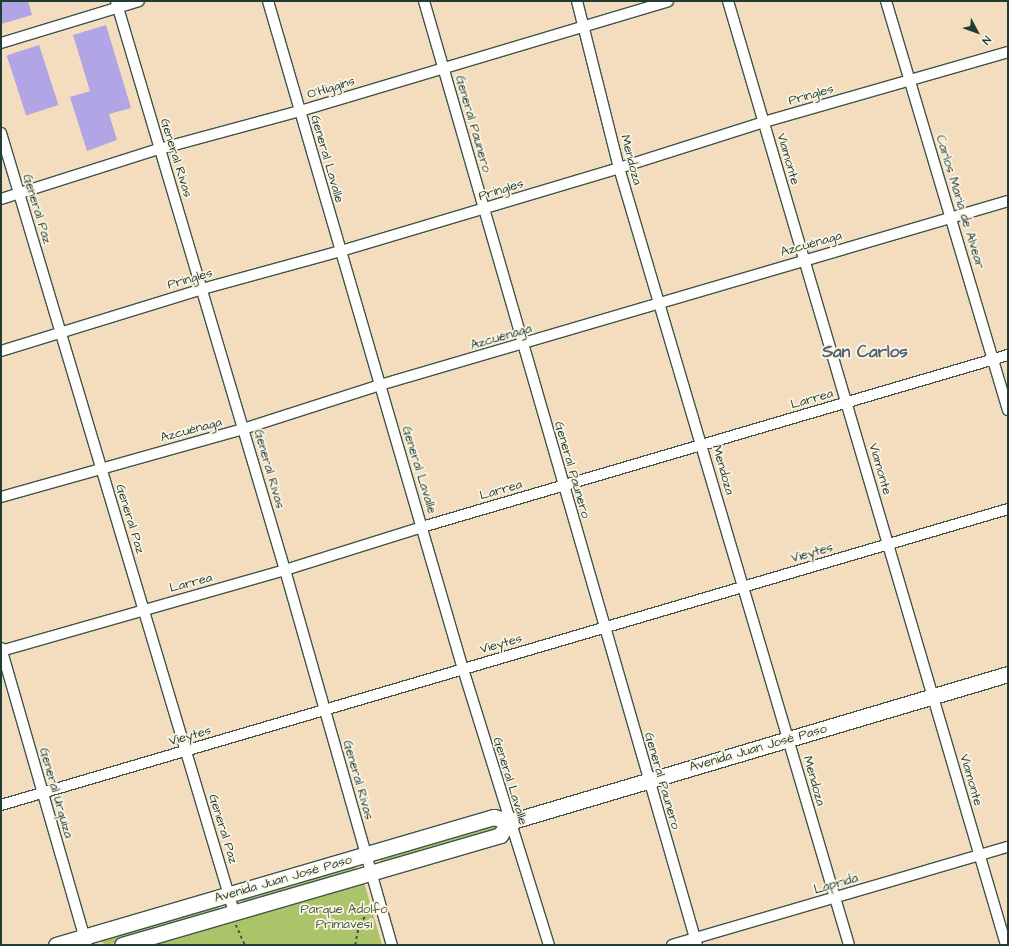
<!DOCTYPE html>
<html>
<head>
<meta charset="utf-8">
<style>
  body { margin:0 }
  #map { position:relative; width:1009px; height:946px; overflow:hidden; background:#f3ddbe; font-family:"Architects Daughter",sans-serif }
  div>[style] { position:absolute }
  .green>* { inset:0; background:#abc46a }
  .building>* { inset:0; background:#b2a5e5; transform-origin:0 0 }
  .path>* { height:1.5px; margin-top:-0.75px; transform-origin:0; background:repeating-linear-gradient(90deg,#3f5549 0 3px,transparent 0 6px) }
  .roads { filter:drop-shadow(1px 0 #3f5549) drop-shadow(-1px 0 #3f5549) drop-shadow(0 1px #3f5549) drop-shadow(0 -1px #3f5549) }
  .street>* { height:10px; margin:-5px; padding:0 5px; transform-origin:5px; border-radius:5px; background:#fff }
  .secondary>* { height:15px; margin:-7.5px; padding:0 7.5px; transform-origin:7.5px; border-radius:7.5px; background:#fff }
  span { translate:-50% -50%; white-space:nowrap; text-align:center; line-height:1.15; -webkit-text-stroke:3.5px #fcf5e5; paint-order:stroke }
  .street-label { font-size:13px; color:#1f3d34 }
  .park-label { font-size:13px; color:#425f42 }
  .district-label { font-size:17px; color:#526172; font-weight:700 }
  .frame { position:absolute; inset:0; border:2px solid #1f3d34; pointer-events:none }
  .north { position:absolute; left:957px; top:12px; width:40px; height:40px; -webkit-text-stroke:3px #fcf5e5; paint-order:stroke; rotate:131deg; font-size:11px; font-weight:700; line-height:16px; text-align:center; color:#1f3d34 }
  .north::after { content:''; display:block; margin:auto; width:14px; height:18px; background:#1f3d34; clip-path:polygon(50% 0,100% 100%,50% 72%,0 100%) }
</style>
</head>
<body>
<div id="map">
  <div class="green">
    <i style="clip-path:polygon(496px 821px,501px 828px,381px 863px,380px 860px,381px 856px)"></i>
    <i style="clip-path:polygon(354px 864px,357px 870px,244px 904px,241px 900px,241px 897px)"></i>
    <i style="clip-path:polygon(364px 882px,382px 945px,156px 945px)"></i>
    <i style="clip-path:polygon(216px 904px,219px 907px,216px 913px,107px 945px,100px 941px)"></i>
  </div>
  <div class="building">
    <i style="clip-path:polygon(1px 1px,28px 1px,32px 15px,1px 24px)"></i>
    <i style="clip-path:polygon(106px 25px,131px 108px,109px 114px,117px 140px,87px 151px,70px 97px,90px 91px,73px 35px)"></i>
    <i style="left:39px;top:45px;width:63px;height:34px;rotate:72deg"></i>
  </div>
  <div class="path">
    <i style="left:236px;top:925px;width:22px;rotate:66deg"></i>
    <i style="left:355px;top:945px;width:21px;rotate:-79deg"></i>
    <i style="left:359px;top:924px;width:19px;rotate:-51deg"></i>
  </div>
  <div class="roads">
    <div class="street">
      <i style="left:116px;top:1px;width:594px;rotate:73.46deg"></i>
      <i style="left:285px;top:570px;width:390px;rotate:74.1deg"></i>
      <i style="left:268px;top:1px;width:696px;rotate:73.73deg"></i>
      <i style="left:463px;top:669px;width:289px;rotate:72.7deg"></i>
      <i style="left:424px;top:1px;width:983px;rotate:73.87deg"></i>
      <i style="left:577px;top:1px;width:172px;rotate:75.9deg"></i>
      <i style="left:619px;top:168px;width:810px;rotate:73.51deg"></i>
      <i style="left:728px;top:1px;width:984px;rotate:73.59deg"></i>
      <i style="left:886px;top:1px;width:427px;rotate:73.4deg"></i>
      <i style="left:1px;top:43px;width:144px;rotate:-16.9deg"></i>
      <i style="left:1px;top:133px;width:813px;rotate:73.35deg"></i>
      <i style="left:1px;top:199px;width:166px;rotate:-17.6deg"></i>
      <i style="left:159px;top:149px;width:146px;rotate:-15.1deg"></i>
      <i style="left:300px;top:111px;width:384px;rotate:-16.6deg"></i>
      <i style="left:1px;top:351px;width:210px;rotate:-17.1deg"></i>
      <i style="left:202px;top:289px;width:144px;rotate:-15.3deg"></i>
      <i style="left:341px;top:251px;width:290px;rotate:-16.6deg"></i>
      <i style="left:619px;top:168px;width:152px;rotate:-17.6deg"></i>
      <i style="left:764px;top:122px;width:254px;rotate:-16deg"></i>
      <i style="left:1px;top:497px;width:251px;rotate:-15.7deg"></i>
      <i style="left:243px;top:429px;width:144px;rotate:-17.8deg"></i>
      <i style="left:380px;top:385px;width:654px;rotate:-16.33deg"></i>
      <i style="left:1px;top:648px;width:309px;rotate:73.9deg"></i>
      <i style="left:1px;top:651px;width:295px;rotate:-15.9deg"></i>
      <i style="left:285px;top:570px;width:144px;rotate:-17.4deg"></i>
      <i style="left:422px;top:527px;width:611px;rotate:-16.36deg"></i>
      <i style="left:1px;top:805px;width:1050px;rotate:-16.38deg"></i>
      <i style="left:672px;top:945px;width:350px;rotate:-16.3deg"></i>
    </div>
    <div class="secondary">
      <i style="left:56px;top:945px;width:456px;rotate:-16.3deg"></i>
      <i style="left:494px;top:817px;width:16px;rotate:18deg"></i>
      <i style="left:509px;top:822px;width:520px;rotate:-16.52deg"></i>
      <i style="left:122px;top:945px;width:394px;rotate:-16.2deg"></i>
      <i style="left:500px;top:835px;width:16px;rotate:-55deg"></i>
    </div>
  </div>
  <div class="street-label">
    <span style="left:331px;top:88px;rotate:-17deg">O'Higgins</span>
    <span style="left:811px;top:95px;rotate:-16deg">Pringles</span>
    <span style="left:473px;top:124px;rotate:74deg">General Paunero</span>
    <span style="left:176px;top:158px;rotate:73deg">General Rivas</span>
    <span style="left:327px;top:159px;rotate:74deg">General Lavalle</span>
    <span style="left:788px;top:159px;rotate:74deg">Viamonte</span>
    <span style="left:631px;top:160px;rotate:75deg">Mendoza</span>
    <span style="left:501px;top:190px;rotate:-17deg">Pringles</span>
    <span style="left:960px;top:202px;rotate:73deg">Carlos María de Alvear</span>
    <span style="left:37px;top:209px;rotate:73deg">General Paz</span>
    <span style="left:811px;top:244px;rotate:-16deg">Azcuénaga</span>
    <span style="left:190px;top:279px;rotate:-16deg">Pringles</span>
    <span style="left:501px;top:337px;rotate:-16deg">Azcuénaga</span>
    <span style="left:812px;top:399px;rotate:-16deg">Larrea</span>
    <span style="left:191px;top:430px;rotate:-15deg">Azcuénaga</span>
    <span style="left:269px;top:469px;rotate:74deg">General Rivas</span>
    <span style="left:880px;top:469px;rotate:74deg">Viamonte</span>
    <span style="left:419px;top:470px;rotate:73deg">General Lavalle</span>
    <span style="left:572px;top:470px;rotate:74deg">General Paunero</span>
    <span style="left:723px;top:470px;rotate:74deg">Mendoza</span>
    <span style="left:501px;top:490px;rotate:-16deg">Larrea</span>
    <span style="left:130px;top:519px;rotate:73deg">General Paz</span>
    <span style="left:812px;top:553px;rotate:-16deg">Vieytes</span>
    <span style="left:191px;top:583px;rotate:-15deg">Larrea</span>
    <span style="left:501px;top:644px;rotate:-16deg">Vieytes</span>
    <span style="left:190px;top:736px;rotate:-16deg">Vieytes</span>
    <span style="left:758px;top:748px;rotate:-16deg">Avenida Juan José Paso</span>
    <span style="left:358px;top:780px;rotate:74deg">General Rivas</span>
    <span style="left:971px;top:780px;rotate:74deg">Viamonte</span>
    <span style="left:510px;top:781px;rotate:73deg">General Lavalle</span>
    <span style="left:662px;top:781px;rotate:74deg">General Paunero</span>
    <span style="left:814px;top:781px;rotate:74deg">Mendoza</span>
    <span style="left:56px;top:793px;rotate:74deg">General Urquiza</span>
    <span style="left:223px;top:829px;rotate:73deg">General Paz</span>
    <span style="left:283px;top:879px;rotate:-16deg">Avenida Juan José Paso</span>
    <span style="left:836px;top:884px;rotate:-16deg">Laprida</span>
  </div>
  <div class="park-label">
    <span style="left:344px;top:917px">Parque Adolfo<br>Primavesi</span>
  </div>
  <div class="district-label">
    <span style="left:865px;top:353px">San Carlos</span>
  </div>
  <div class="frame"></div>
  <div class="north">N</div>
</div>
</body>
</html>
